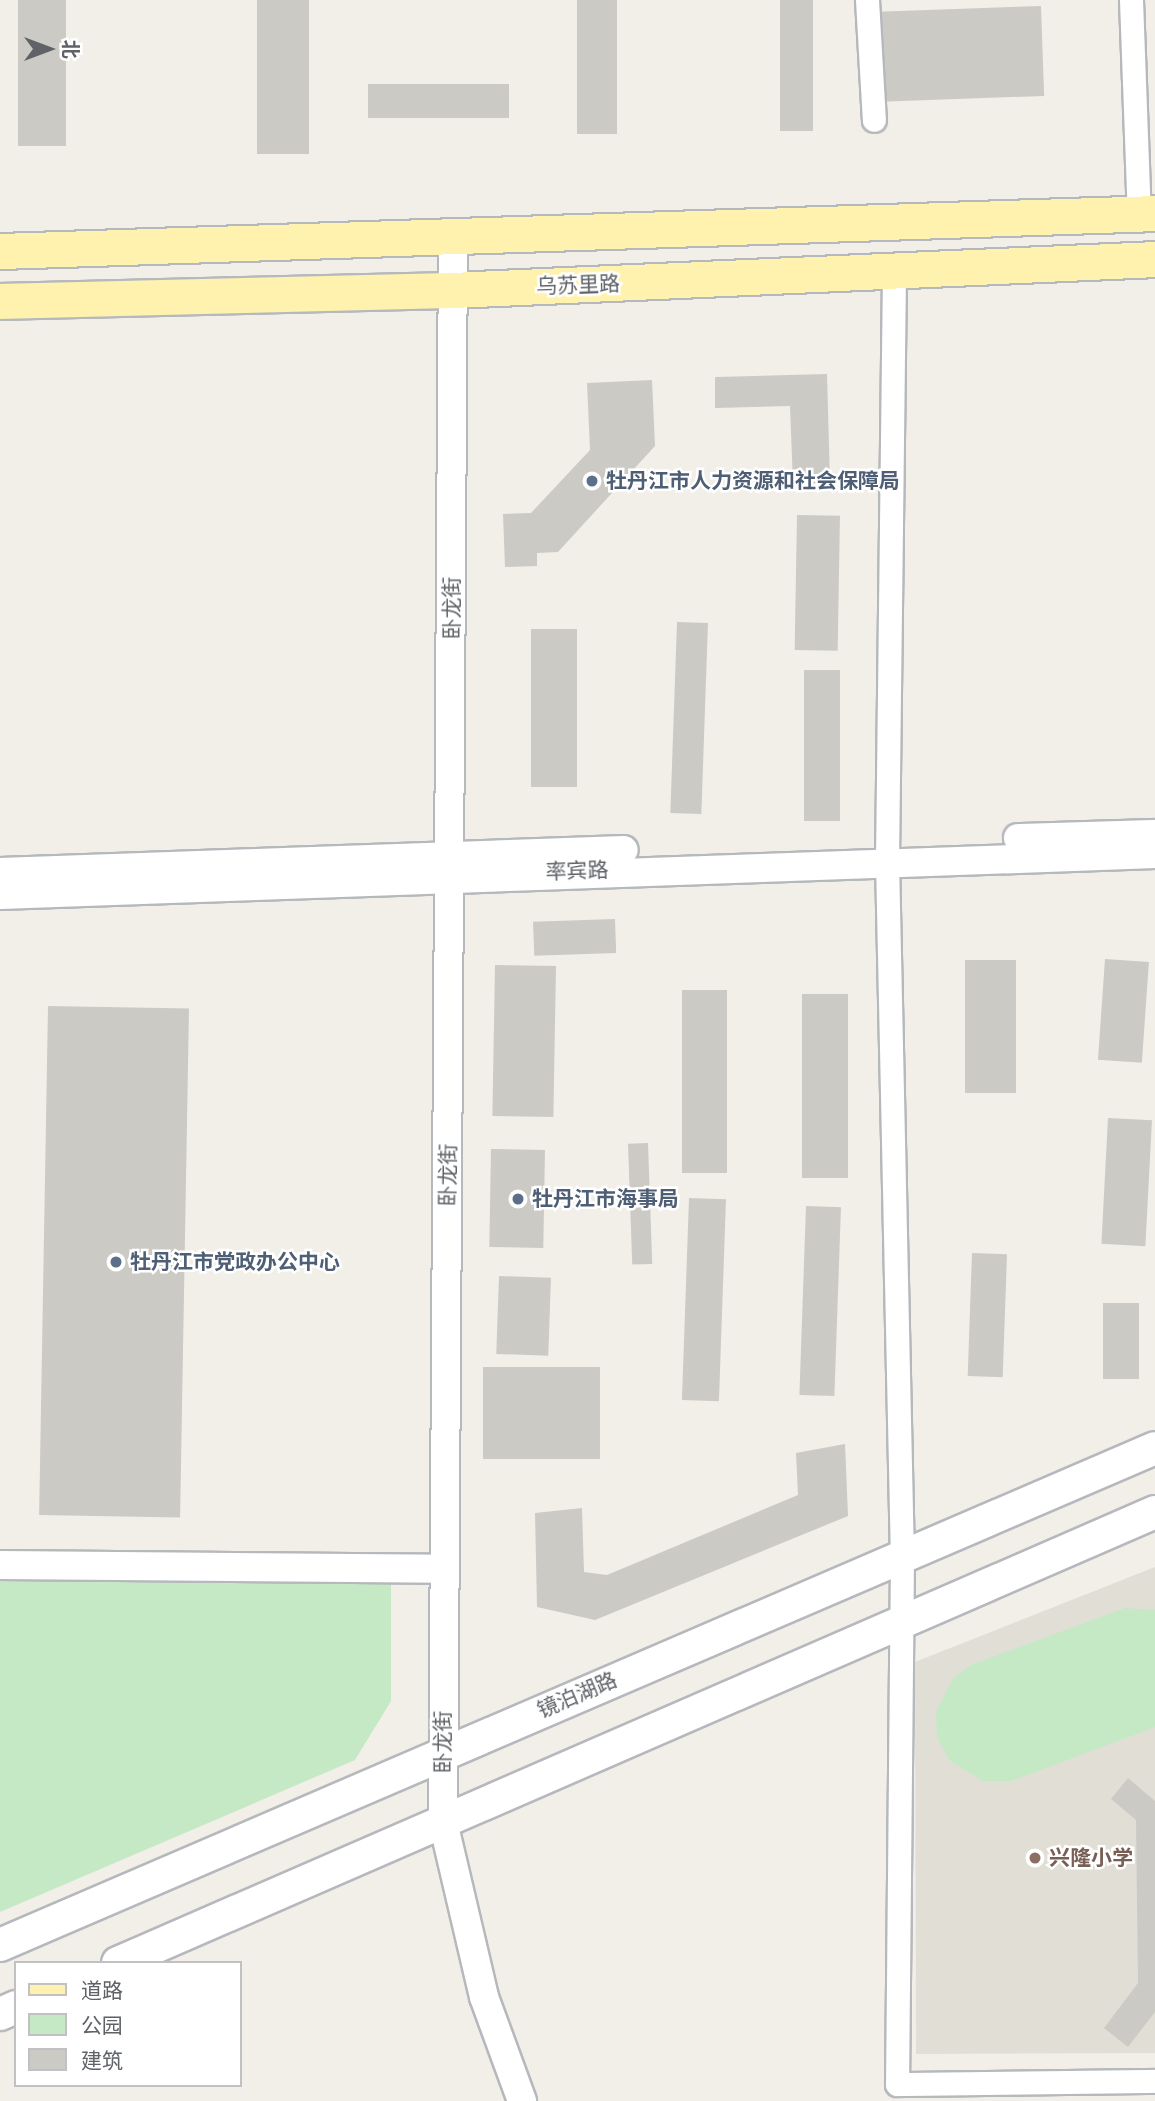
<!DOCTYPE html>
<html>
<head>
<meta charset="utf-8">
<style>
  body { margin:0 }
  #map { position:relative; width:1155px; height:2101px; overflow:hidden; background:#f1efe8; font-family:"Nunito Sans","Noto Sans SC",sans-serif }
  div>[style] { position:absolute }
  .education>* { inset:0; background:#e1ded6 }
  .green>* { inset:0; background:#c5e8c5 }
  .building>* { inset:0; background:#cccac5; transform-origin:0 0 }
  .roads { filter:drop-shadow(2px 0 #b5b8bc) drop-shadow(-2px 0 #b5b8bc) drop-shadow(0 2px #b5b8bc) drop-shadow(0 -2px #b5b8bc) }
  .minor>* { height:23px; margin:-11.5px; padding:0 11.5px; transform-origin:11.5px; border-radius:11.5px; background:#fff }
  .tertiary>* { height:28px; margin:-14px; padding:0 14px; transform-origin:14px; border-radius:14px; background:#fff }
  .secondary>* { height:32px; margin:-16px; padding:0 16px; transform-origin:16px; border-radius:16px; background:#fff }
  .primary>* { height:35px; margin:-17.5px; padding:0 17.5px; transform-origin:17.5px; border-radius:17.5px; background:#fff2af }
  .dots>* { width:19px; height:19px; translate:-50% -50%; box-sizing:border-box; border:4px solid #fff; border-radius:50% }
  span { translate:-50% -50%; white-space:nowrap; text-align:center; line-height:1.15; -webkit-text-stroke:5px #fff; paint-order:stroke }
  .street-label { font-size:21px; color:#5f6368 }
  .service-label { font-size:21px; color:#4e5e75; font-weight:700 }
  .left { translate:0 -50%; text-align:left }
  .education-label { font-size:21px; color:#785e54; font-weight:700 }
  .legend { position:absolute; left:14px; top:1961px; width:228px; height:126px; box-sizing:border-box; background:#fff; border:2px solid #bfc1c3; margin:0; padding:9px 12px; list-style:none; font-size:21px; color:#5f6368 }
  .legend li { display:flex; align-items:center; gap:14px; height:35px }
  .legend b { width:35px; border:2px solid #bfc1c3 }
  .north { position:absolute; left:14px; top:14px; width:70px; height:70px; -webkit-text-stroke:5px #fff; paint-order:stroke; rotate:90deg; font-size:19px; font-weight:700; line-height:28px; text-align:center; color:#5f6368 }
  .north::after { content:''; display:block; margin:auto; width:24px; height:32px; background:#5f6368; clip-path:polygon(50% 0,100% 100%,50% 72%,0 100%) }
</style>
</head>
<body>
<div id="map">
  <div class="education">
    <i style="clip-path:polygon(1155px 1567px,1155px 2053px,916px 2054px,915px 1662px)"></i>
  </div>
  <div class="green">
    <i style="clip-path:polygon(0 1581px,391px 1584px,391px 1701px,355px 1760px,0 1912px)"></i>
    <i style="clip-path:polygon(1125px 1608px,1155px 1610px,1155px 1727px,1011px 1781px,983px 1781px,949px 1760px,937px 1737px,936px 1712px,953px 1678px,973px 1664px)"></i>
  </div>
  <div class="building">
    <i style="left:18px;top:0;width:48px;height:146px"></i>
    <i style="left:257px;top:0;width:52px;height:154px"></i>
    <i style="left:577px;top:0;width:40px;height:134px"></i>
    <i style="left:780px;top:0;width:33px;height:131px"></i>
    <i style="left:1041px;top:6px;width:90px;height:163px;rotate:88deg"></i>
    <i style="left:368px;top:84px;width:141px;height:34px"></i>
    <i style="clip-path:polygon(827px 374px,830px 483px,793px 484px,790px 406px,715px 408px,715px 377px)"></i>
    <i style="clip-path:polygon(652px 380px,655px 446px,558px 552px,537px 553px,537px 566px,505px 567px,503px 514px,531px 513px,590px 450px,587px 383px)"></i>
    <i style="left:797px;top:515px;width:43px;height:135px;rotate:1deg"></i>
    <i style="left:677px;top:622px;width:31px;height:191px;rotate:2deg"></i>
    <i style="left:531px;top:629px;width:46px;height:158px"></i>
    <i style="left:804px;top:670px;width:36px;height:151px"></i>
    <i style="left:615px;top:919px;width:34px;height:82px;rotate:88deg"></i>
    <i style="left:1105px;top:959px;width:44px;height:101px;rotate:4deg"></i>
    <i style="left:965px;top:960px;width:51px;height:133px"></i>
    <i style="left:495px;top:965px;width:61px;height:151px;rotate:1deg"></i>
    <i style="left:682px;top:990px;width:45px;height:183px"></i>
    <i style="left:802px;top:994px;width:46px;height:184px"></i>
    <i style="left:48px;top:1006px;width:141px;height:509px;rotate:1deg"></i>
    <i style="left:1108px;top:1118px;width:44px;height:126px;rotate:3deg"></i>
    <i style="left:648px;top:1143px;width:121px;height:20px;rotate:88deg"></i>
    <i style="left:491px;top:1149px;width:54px;height:98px;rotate:1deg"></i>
    <i style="left:689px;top:1198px;width:37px;height:202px;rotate:2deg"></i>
    <i style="left:806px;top:1206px;width:35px;height:189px;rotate:2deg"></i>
    <i style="left:972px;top:1253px;width:35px;height:123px;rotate:2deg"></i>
    <i style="left:499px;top:1276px;width:52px;height:78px;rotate:2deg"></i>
    <i style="left:1103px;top:1303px;width:36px;height:76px"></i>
    <i style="left:483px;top:1367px;width:117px;height:92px"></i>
    <i style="clip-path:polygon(845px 1444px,848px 1516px,595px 1620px,537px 1607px,535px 1513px,582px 1508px,584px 1572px,607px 1575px,798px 1495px,796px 1453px)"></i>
    <i style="clip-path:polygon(1128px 1778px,1155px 1801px,1155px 2012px,1128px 2047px,1104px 2028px,1138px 1983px,1136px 1820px,1111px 1799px)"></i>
  </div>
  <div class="roads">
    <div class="minor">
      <i style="left:867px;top:0;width:120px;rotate:86.7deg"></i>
      <i style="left:1131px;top:0;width:214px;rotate:87.9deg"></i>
      <i style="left:894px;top:272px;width:589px;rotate:90.68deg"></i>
      <i style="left:887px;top:861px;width:697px;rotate:88.77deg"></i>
      <i style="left:902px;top:1558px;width:526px;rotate:90.54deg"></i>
      <i style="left:897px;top:2084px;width:258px;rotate:-0.7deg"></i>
    </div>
    <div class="tertiary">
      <i style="left:453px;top:238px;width:1584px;rotate:90.36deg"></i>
      <i style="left:443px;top:1822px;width:180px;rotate:76.8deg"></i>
      <i style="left:484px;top:1997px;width:111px;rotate:69.9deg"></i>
      <i style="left:1018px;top:838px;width:137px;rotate:-1.7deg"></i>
      <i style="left:0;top:872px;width:624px;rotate:-2.02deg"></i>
      <i style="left:0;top:895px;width:1156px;rotate:-2.03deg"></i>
      <i style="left:0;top:1565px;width:443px;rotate:0.5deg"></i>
    </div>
    <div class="secondary">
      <i style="left:0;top:1945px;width:1257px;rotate:-23.28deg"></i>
      <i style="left:118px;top:1963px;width:1131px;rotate:-23.5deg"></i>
      <i style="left:0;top:2014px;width:17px;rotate:-24deg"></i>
    </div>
    <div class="primary">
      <i style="left:0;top:251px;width:1156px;rotate:-1.88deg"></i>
      <i style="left:0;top:301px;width:452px;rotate:-1.4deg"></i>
      <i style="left:452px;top:290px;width:704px;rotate:-2.52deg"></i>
    </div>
  </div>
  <div class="dots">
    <i style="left:592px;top:481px;background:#5c6f8a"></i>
    <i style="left:518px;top:1199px;background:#5c6f8a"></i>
    <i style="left:116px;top:1262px;background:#5c6f8a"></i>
    <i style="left:1035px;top:1858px;background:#8d6e63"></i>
  </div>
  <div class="street-label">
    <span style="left:578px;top:285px;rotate:-2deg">乌苏里路</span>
    <span style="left:452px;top:608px;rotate:-90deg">卧龙街</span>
    <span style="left:577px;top:871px;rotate:-2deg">率宾路</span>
    <span style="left:448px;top:1175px;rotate:-89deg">卧龙街</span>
    <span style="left:577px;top:1695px;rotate:-23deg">镜泊湖路</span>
    <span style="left:443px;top:1742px;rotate:-90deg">卧龙街</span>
  </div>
  <div class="service-label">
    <span class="left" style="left:606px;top:481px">牡丹江市人力资源和社会保障局</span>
    <span class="left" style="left:532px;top:1199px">牡丹江市海事局</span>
    <span class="left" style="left:130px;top:1262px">牡丹江市党政办公中心</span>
  </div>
  <div class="education-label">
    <span class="left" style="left:1049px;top:1858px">兴隆小学</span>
  </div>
  <ul class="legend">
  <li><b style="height:9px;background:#fff2af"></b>道路</li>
  <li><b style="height:19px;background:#c5e8c5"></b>公园</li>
  <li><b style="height:19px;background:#cccac5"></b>建筑</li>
  </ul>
  <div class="north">北</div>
</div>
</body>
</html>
